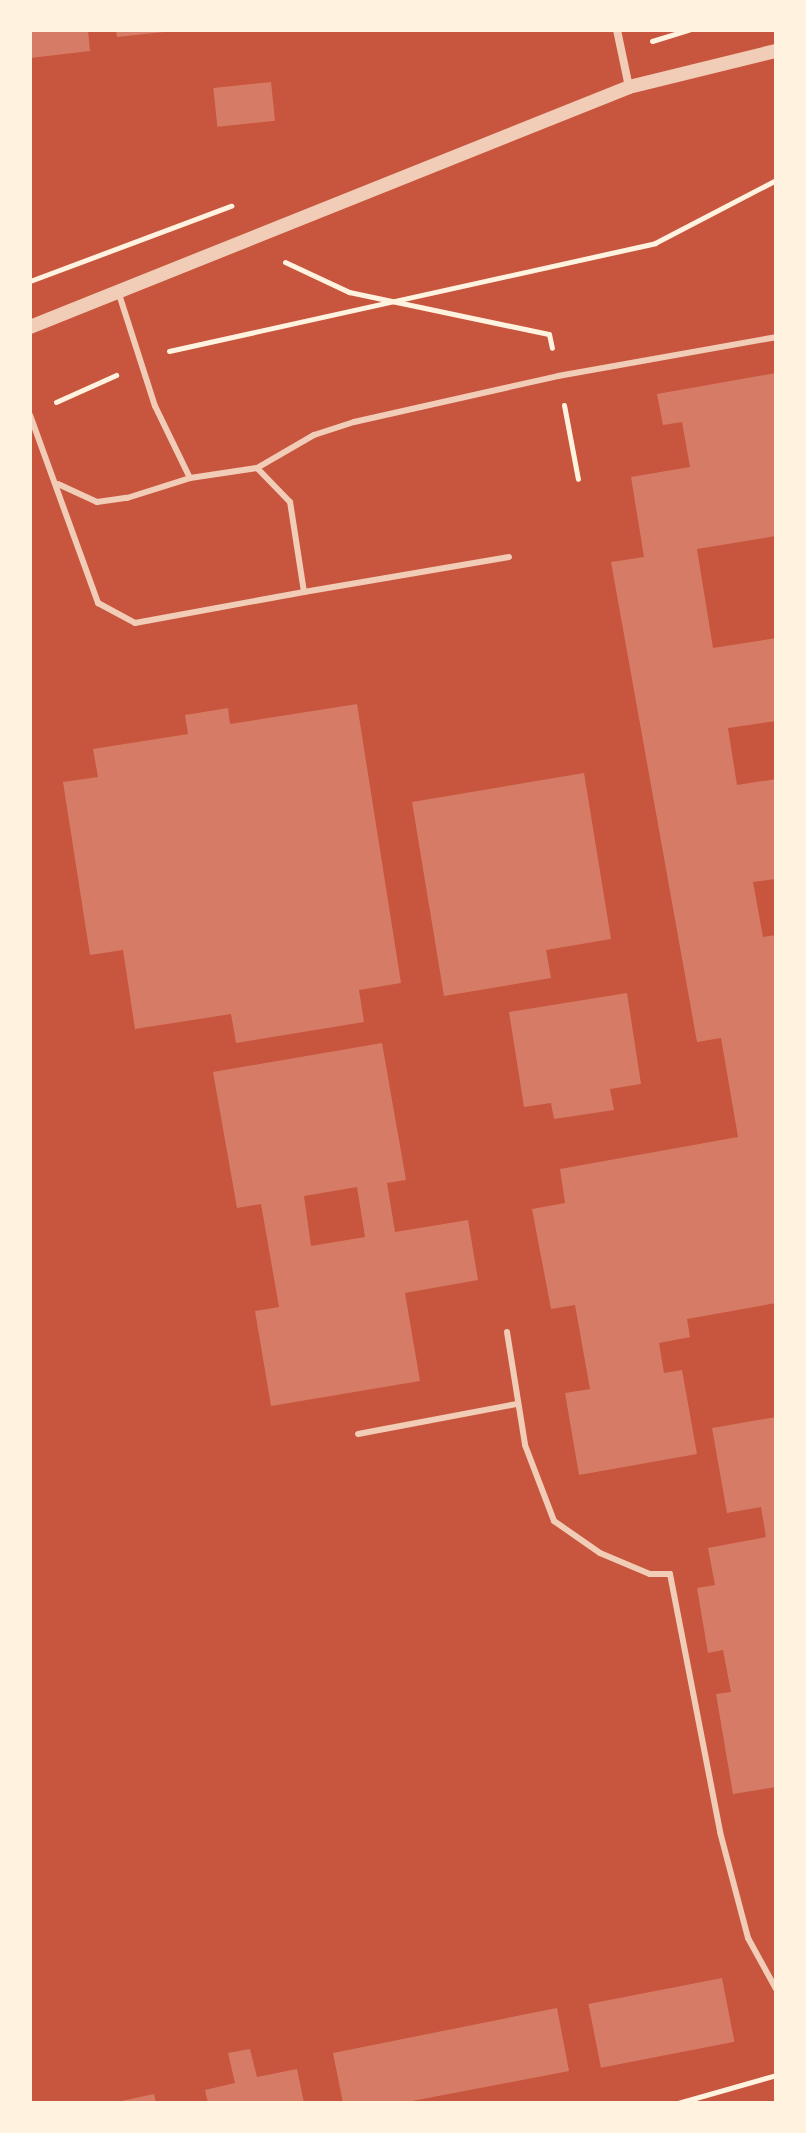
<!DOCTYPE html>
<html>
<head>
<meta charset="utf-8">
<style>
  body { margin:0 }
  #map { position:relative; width:806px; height:2133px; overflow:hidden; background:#c8553d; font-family:"PT Sans",sans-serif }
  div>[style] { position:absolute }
  .building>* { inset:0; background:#d67c66; transform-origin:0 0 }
  .path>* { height:5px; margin:-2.5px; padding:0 2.5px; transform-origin:2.5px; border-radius:2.5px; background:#fff3e0 }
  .service>* { height:6px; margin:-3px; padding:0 3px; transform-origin:3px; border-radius:3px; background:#f1ccb7 }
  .minor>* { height:8px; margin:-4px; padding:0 4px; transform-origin:4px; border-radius:4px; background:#f1ccb7 }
  .tertiary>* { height:14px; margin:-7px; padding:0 7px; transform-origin:7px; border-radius:7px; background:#f1ccb7 }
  span { translate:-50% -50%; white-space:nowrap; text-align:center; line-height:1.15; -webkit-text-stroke:8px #fff3e0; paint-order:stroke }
  .frame { position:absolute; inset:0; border:32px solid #fff3e0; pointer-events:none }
</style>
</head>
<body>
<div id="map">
  <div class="building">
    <i style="clip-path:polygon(30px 30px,88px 30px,90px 51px,30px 58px)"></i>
    <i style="clip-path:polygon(116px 30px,164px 30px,164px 32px,117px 37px)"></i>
    <i style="left:271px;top:82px;width:39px;height:58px;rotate:84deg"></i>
    <i style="clip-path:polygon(776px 373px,776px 536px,697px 549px,713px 648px,776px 638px,776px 721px,728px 728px,737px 785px,776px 779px,776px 879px,753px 882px,763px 937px,776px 935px,776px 1303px,687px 1319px,690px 1337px,659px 1343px,664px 1373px,682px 1370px,697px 1454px,579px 1475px,565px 1393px,590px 1389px,575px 1305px,551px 1309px,532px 1209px,565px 1203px,560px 1169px,738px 1137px,721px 1038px,697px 1042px,611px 562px,644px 557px,631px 477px,690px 467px,682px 422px,663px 425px,657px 394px)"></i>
    <i style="clip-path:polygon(357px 704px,401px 983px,359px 990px,364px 1022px,236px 1043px,231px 1014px,135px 1029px,123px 950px,90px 955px,63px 782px,98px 777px,93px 749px,188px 734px,185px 715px,228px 708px,230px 724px)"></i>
    <i style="clip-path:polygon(584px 773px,611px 939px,546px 950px,551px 978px,444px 996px,412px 802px)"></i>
    <i style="clip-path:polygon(627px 993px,641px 1084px,610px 1089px,614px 1110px,554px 1119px,551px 1103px,524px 1107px,509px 1012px)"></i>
    <i style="clip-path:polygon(evenodd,382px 1043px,406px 1180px,387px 1183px,395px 1232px,468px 1220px,478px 1280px,405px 1293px,420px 1381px,271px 1406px,255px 1311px,279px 1307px,261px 1204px,237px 1208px,213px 1072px,382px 1043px,357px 1187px,365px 1237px,311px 1246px,304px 1196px,357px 1187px)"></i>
    <i style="clip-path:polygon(776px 1417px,776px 1787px,733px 1794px,716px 1694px,731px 1692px,723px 1650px,708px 1653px,697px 1588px,715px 1585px,708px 1548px,766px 1537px,761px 1507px,727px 1513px,712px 1428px)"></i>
    <i style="left:722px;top:1978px;width:65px;height:136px;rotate:79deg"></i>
    <i style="clip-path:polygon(557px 2008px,569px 2071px,402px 2103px,343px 2103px,333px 2053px)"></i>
    <i style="clip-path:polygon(250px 2049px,257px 2077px,297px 2069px,304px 2103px,208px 2103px,205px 2090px,235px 2083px,228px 2053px)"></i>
    <i style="clip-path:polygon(154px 2094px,156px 2103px,117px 2103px,117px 2102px)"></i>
  </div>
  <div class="path">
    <i style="left:652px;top:41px;width:38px;rotate:-17deg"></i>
    <i style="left:285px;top:262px;width:71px;rotate:25.1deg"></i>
    <i style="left:349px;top:292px;width:204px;rotate:11.9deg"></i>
    <i style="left:549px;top:334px;width:14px;rotate:78deg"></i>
    <i style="left:30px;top:281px;width:215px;rotate:-20.5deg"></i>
    <i style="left:169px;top:351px;width:498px;rotate:-12.5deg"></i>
    <i style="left:655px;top:243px;width:136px;rotate:-27.5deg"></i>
    <i style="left:56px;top:402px;width:66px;rotate:-24.2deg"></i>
    <i style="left:564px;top:405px;width:75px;rotate:79.3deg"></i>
    <i style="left:678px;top:2103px;width:102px;rotate:-15.9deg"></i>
  </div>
  <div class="service">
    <i style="left:118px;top:291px;width:121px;rotate:72.2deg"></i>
    <i style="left:155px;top:406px;width:80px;rotate:64.1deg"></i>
    <i style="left:30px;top:415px;width:200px;rotate:70.1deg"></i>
    <i style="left:98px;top:603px;width:42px;rotate:28.4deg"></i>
    <i style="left:135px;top:623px;width:172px;rotate:-10.4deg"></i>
    <i style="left:304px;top:592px;width:91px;rotate:-98.8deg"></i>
    <i style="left:290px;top:502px;width:47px;rotate:-134.1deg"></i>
    <i style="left:58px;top:484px;width:43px;rotate:24.8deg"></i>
    <i style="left:97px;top:502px;width:30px;rotate:-8deg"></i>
    <i style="left:127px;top:498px;width:66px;rotate:-17.6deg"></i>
    <i style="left:190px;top:478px;width:68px;rotate:-8.5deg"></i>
    <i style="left:257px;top:468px;width:66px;rotate:-30.1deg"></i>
    <i style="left:314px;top:435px;width:42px;rotate:-18deg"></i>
    <i style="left:354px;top:422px;width:209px;rotate:-12.7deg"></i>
    <i style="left:558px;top:376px;width:221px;rotate:-10.1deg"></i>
    <i style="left:304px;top:592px;width:208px;rotate:-9.7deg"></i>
    <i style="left:507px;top:1332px;width:114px;rotate:80.9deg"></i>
    <i style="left:525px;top:1445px;width:81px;rotate:69.1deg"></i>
    <i style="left:554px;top:1521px;width:56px;rotate:34.8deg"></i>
    <i style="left:600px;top:1553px;width:54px;rotate:22.8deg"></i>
    <i style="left:650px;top:1574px;width:20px"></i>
    <i style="left:670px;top:1574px;width:263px;rotate:79deg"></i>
    <i style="left:720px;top:1832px;width:110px;rotate:75.2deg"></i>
    <i style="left:748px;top:1938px;width:58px;rotate:61.2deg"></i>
    <i style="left:358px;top:1434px;width:162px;rotate:-10.7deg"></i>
  </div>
  <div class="minor">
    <i style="left:617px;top:30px;width:58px;rotate:78.1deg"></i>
  </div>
  <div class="tertiary">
    <i style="left:30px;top:327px;width:645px;rotate:-21.83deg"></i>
    <i style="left:629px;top:87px;width:151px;rotate:-13.8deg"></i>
  </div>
  <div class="frame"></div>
</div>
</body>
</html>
